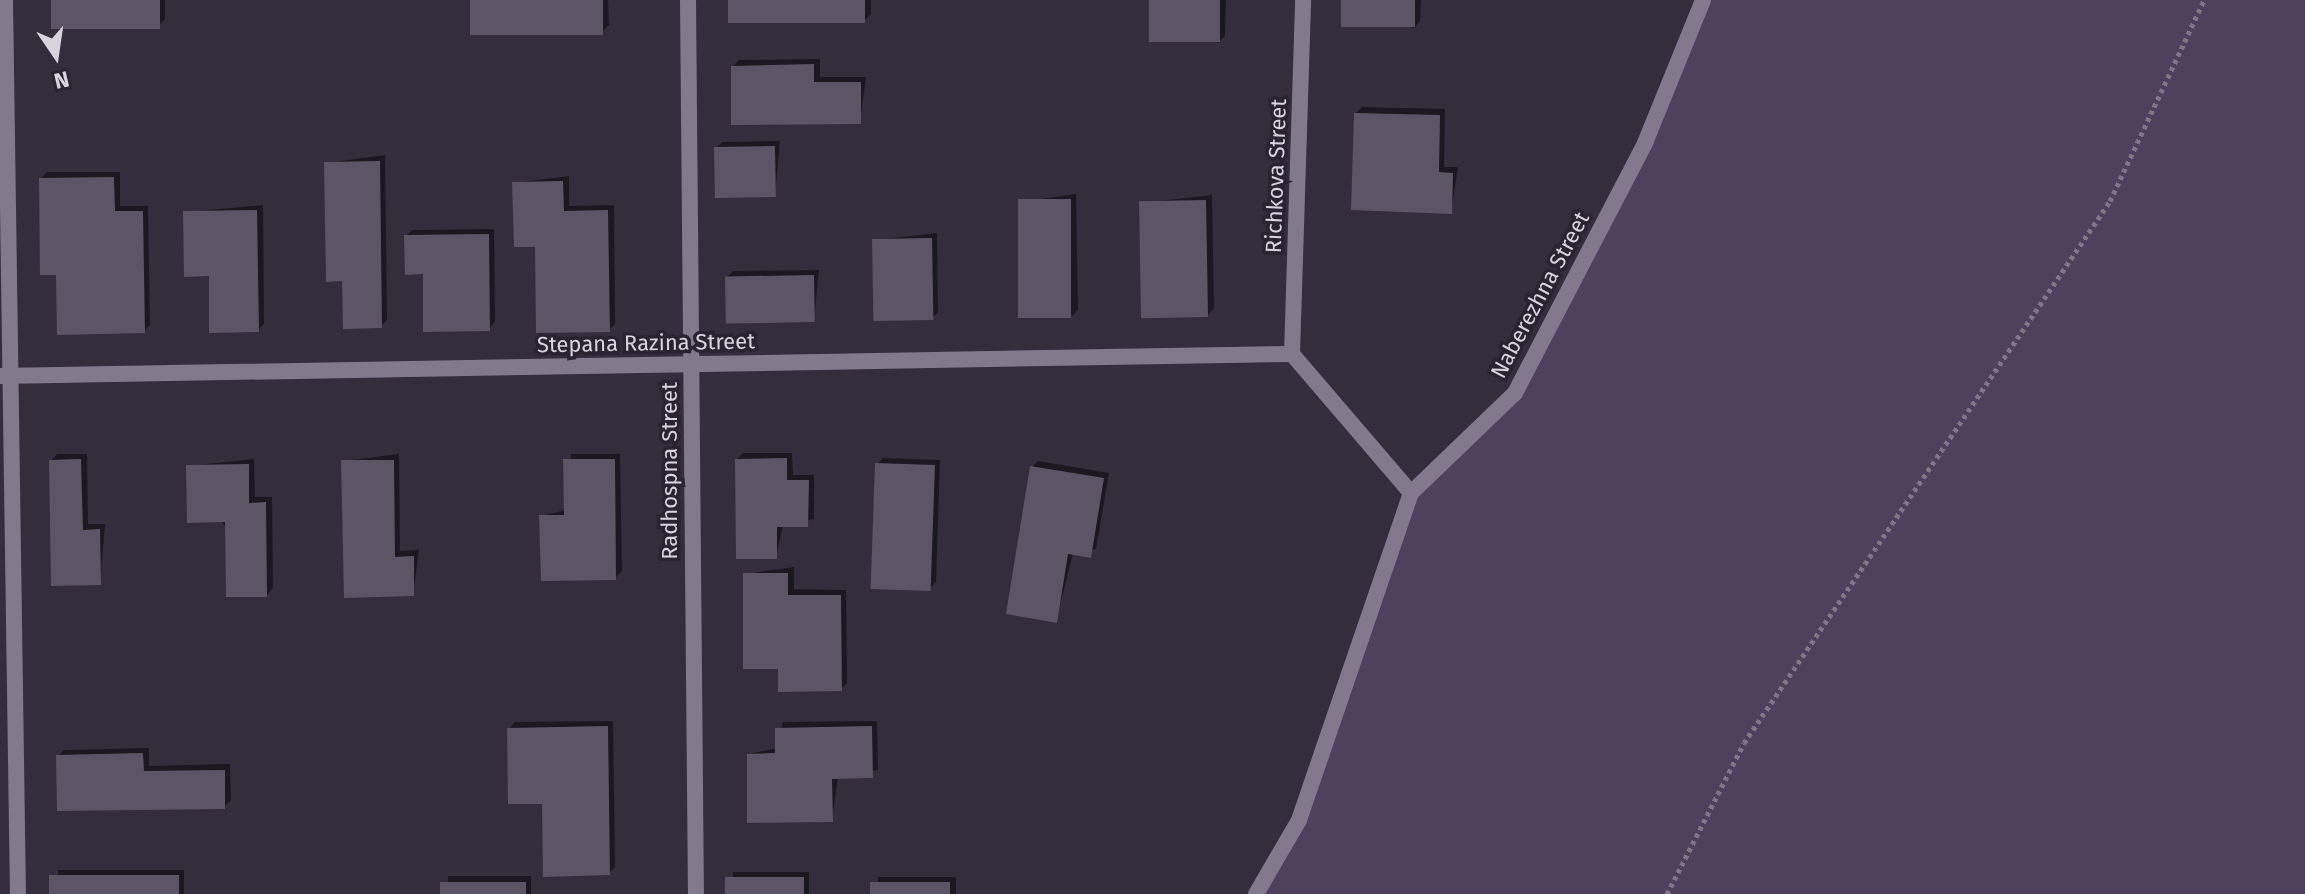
<!DOCTYPE html>
<html>
<head>
<meta charset="utf-8">
<style>
  body { margin:0 }
  #map { position:relative; width:2305px; height:894px; overflow:hidden; background:#342d3c; font-family:"Fira Sans",sans-serif }
  div>[style] { position:absolute }
  .green>* { inset:0; background:#4e415e }
  .shadow>* { inset:0; background:#0007; transform-origin:0 0 }
  .building>* { inset:0; background:#5d5566; transform-origin:0 0 }
  .path>* { height:5px; margin-top:-2.5px; transform-origin:0; background:repeating-linear-gradient(90deg,#7d7885 0 4px,transparent 0 8px) }
  .street>* { height:16px; margin:-8px; padding:0 8px; transform-origin:8px; border-radius:8px; background:#827a8c }
  span { translate:-50% -50%; white-space:nowrap; text-align:center; line-height:1.15; -webkit-text-stroke:7px #2a2332; paint-order:stroke }
  .street-label { font-size:22px; color:#d8d4de }
  .north { position:absolute; left:16px; top:16px; width:80px; height:80px; -webkit-text-stroke:6px #2a2332; paint-order:stroke; rotate:167deg; font-size:22px; font-weight:700; line-height:32px; text-align:center; color:#d8d4de }
  .north::after { content:''; display:block; margin:auto; width:28px; height:36px; background:#d8d4de; clip-path:polygon(50% 0,100% 100%,50% 72%,0 100%) }
</style>
</head>
<body>
<div id="map">
  <div class="green">
    <i style="clip-path:polygon(1703px 0,2305px 0,2305px 894px,1256px 894px,1299px 820px,1411px 493px,1515px 393px,1645px 143px)"></i>
  </div>
  <div class="shadow">
    <i style="clip-path:polygon(53px 0,165px 0,165px 19px,159px 25px)"></i>
    <i style="clip-path:polygon(472px 0,608px 0,609px 25px,603px 31px)"></i>
    <i style="clip-path:polygon(730px 0,871px 0,871px 14px,865px 20px)"></i>
    <i style="clip-path:polygon(1151px 0,1226px 0,1225px 36px,1218px 43px)"></i>
    <i style="clip-path:polygon(1343px 0,1421px 0,1420px 21px,1414px 28px)"></i>
    <i style="clip-path:polygon(820px 59px,820px 77px,866px 77px,860px 122px,733px 66px,739px 60px)"></i>
    <i style="clip-path:polygon(1362px 107px,1445px 109px,1444px 167px,1458px 167px,1451px 212px,1356px 113px)"></i>
    <i style="clip-path:polygon(780px 141px,775px 195px,716px 148px,722px 142px)"></i>
    <i style="clip-path:polygon(385px 155px,387px 320px,381px 326px,344px 279px,326px 163px)"></i>
    <i style="clip-path:polygon(47px 172px,120px 172px,120px 206px,148px 206px,150px 325px,144px 331px,58px 273px,41px 178px)"></i>
    <i style="clip-path:polygon(569px 176px,569px 206px,614px 205px,615px 324px,609px 330px,514px 183px)"></i>
    <i style="clip-path:polygon(1076px 194px,1078px 310px,1072px 316px,1020px 202px)"></i>
    <i style="clip-path:polygon(1212px 195px,1214px 308px,1208px 315px,1141px 203px)"></i>
    <i style="clip-path:polygon(263px 205px,264px 324px,258px 330px,211px 274px,185px 212px)"></i>
    <i style="clip-path:polygon(494px 229px,495px 322px,489px 329px,425px 272px,406px 236px,412px 230px)"></i>
    <i style="clip-path:polygon(937px 233px,938px 312px,932px 318px,874px 240px)"></i>
    <i style="clip-path:polygon(819px 270px,814px 320px,727px 277px,733px 271px)"></i>
    <i style="clip-path:polygon(743px 453px,792px 453px,793px 475px,814px 475px,814px 519px,783px 525px,776px 557px,737px 459px)"></i>
    <i style="clip-path:polygon(57px 454px,87px 454px,88px 524px,105px 524px,100px 583px,51px 461px)"></i>
    <i style="clip-path:polygon(399px 454px,400px 551px,419px 550px,413px 594px,343px 461px)"></i>
    <i style="clip-path:polygon(571px 454px,620px 454px,622px 571px,615px 578px,541px 516px,566px 510px)"></i>
    <i style="clip-path:polygon(883px 458px,940px 460px,936px 582px,930px 588px,877px 464px)"></i>
    <i style="clip-path:polygon(254px 459px,255px 497px,272px 497px,273px 588px,267px 595px,188px 466px)"></i>
    <i style="clip-path:polygon(1038px 461px,1109px 473px,1096px 549px,1073px 553px,1056px 621px,1032px 467px)"></i>
    <i style="clip-path:polygon(794px 567px,794px 589px,846px 590px,847px 683px,841px 689px,780px 667px,745px 574px)"></i>
    <i style="clip-path:polygon(613px 721px,615px 867px,609px 873px,509px 729px,515px 722px)"></i>
    <i style="clip-path:polygon(877px 721px,878px 770px,838px 777px,832px 820px,749px 754px,777px 748px,783px 722px)"></i>
    <i style="clip-path:polygon(149px 748px,149px 766px,230px 764px,231px 800px,224px 807px,58px 756px,64px 750px)"></i>
    <i style="left:184px;top:870px;width:24px;height:126px;rotate:90deg"></i>
    <i style="left:809px;top:872px;width:22px;height:76px;rotate:90deg"></i>
    <i style="left:531px;top:876px;width:18px;height:83px;rotate:90deg"></i>
    <i style="left:956px;top:877px;width:17px;height:78px;rotate:90deg"></i>
  </div>
  <div class="building">
    <i style="left:51px;top:0;width:109px;height:29px"></i>
    <i style="left:470px;top:0;width:133px;height:35px"></i>
    <i style="left:728px;top:0;width:137px;height:23px"></i>
    <i style="left:1149px;top:0;width:71px;height:42px"></i>
    <i style="left:1341px;top:0;width:74px;height:27px"></i>
    <i style="clip-path:polygon(814px 64px,814px 82px,861px 82px,861px 124px,731px 125px,731px 66px)"></i>
    <i style="clip-path:polygon(1354px 113px,1440px 115px,1439px 172px,1453px 173px,1452px 214px,1351px 210px)"></i>
    <i style="left:775px;top:146px;width:51px;height:61px;rotate:89deg"></i>
    <i style="clip-path:polygon(380px 161px,382px 328px,343px 329px,342px 281px,326px 282px,324px 162px)"></i>
    <i style="clip-path:polygon(114px 177px,115px 211px,143px 211px,145px 333px,57px 335px,56px 275px,40px 275px,39px 178px)"></i>
    <i style="clip-path:polygon(563px 181px,564px 211px,608px 210px,610px 332px,536px 333px,535px 247px,514px 247px,512px 182px)"></i>
    <i style="left:1071px;top:199px;width:119px;height:53px;rotate:90deg"></i>
    <i style="left:1206px;top:200px;width:117px;height:67px;rotate:89deg"></i>
    <i style="clip-path:polygon(257px 210px,259px 332px,209px 333px,209px 276px,184px 277px,183px 211px)"></i>
    <i style="clip-path:polygon(489px 234px,490px 331px,423px 332px,423px 274px,405px 275px,404px 235px)"></i>
    <i style="left:932px;top:238px;width:82px;height:60px;rotate:89deg"></i>
    <i style="left:814px;top:275px;width:47px;height:89px;rotate:89deg"></i>
    <i style="clip-path:polygon(787px 458px,787px 480px,809px 480px,808px 527px,777px 527px,777px 559px,736px 559px,735px 459px)"></i>
    <i style="clip-path:polygon(81px 459px,83px 530px,100px 529px,101px 585px,51px 586px,49px 460px)"></i>
    <i style="clip-path:polygon(563px 459px,615px 459px,616px 580px,541px 581px,539px 515px,564px 515px)"></i>
    <i style="clip-path:polygon(341px 460px,394px 460px,395px 557px,414px 556px,414px 596px,344px 598px)"></i>
    <i style="left:875px;top:463px;width:60px;height:126px;rotate:2deg"></i>
    <i style="clip-path:polygon(249px 464px,249px 503px,266px 502px,267px 597px,226px 597px,225px 522px,187px 523px,186px 465px)"></i>
    <i style="clip-path:polygon(1030px 466px,1104px 478px,1091px 558px,1068px 554px,1057px 623px,1006px 614px)"></i>
    <i style="clip-path:polygon(743px 573px,788px 573px,788px 595px,841px 595px,842px 691px,778px 692px,778px 669px,743px 669px)"></i>
    <i style="clip-path:polygon(608px 726px,610px 875px,543px 877px,542px 804px,508px 804px,507px 728px)"></i>
    <i style="clip-path:polygon(872px 726px,873px 778px,832px 779px,833px 822px,747px 823px,747px 754px,775px 753px,775px 728px)"></i>
    <i style="clip-path:polygon(143px 753px,144px 771px,225px 770px,225px 809px,57px 811px,56px 755px)"></i>
    <i style="left:179px;top:875px;width:19px;height:130px;rotate:90deg"></i>
    <i style="left:804px;top:877px;width:17px;height:79px;rotate:90deg"></i>
    <i style="left:526px;top:882px;width:12px;height:86px;rotate:90deg"></i>
    <i style="left:950px;top:882px;width:12px;height:80px;rotate:90deg"></i>
  </div>
  <div class="path">
    <i style="left:1667px;top:894px;width:169px;rotate:-63deg"></i>
    <i style="left:1744px;top:743px;width:654px;rotate:-55.97deg"></i>
    <i style="left:2110px;top:201px;width:222px;rotate:-64.9deg"></i>
  </div>
  <div class="street">
    <i style="left:5px;top:0;width:894px;rotate:89.17deg"></i>
    <i style="left:688px;top:0;width:894px;rotate:89.49deg"></i>
    <i style="left:1292px;top:354px;width:354px;rotate:-88.2deg"></i>
    <i style="left:1292px;top:354px;width:183px;rotate:49.4deg"></i>
    <i style="left:0;top:376px;width:1292px;rotate:-0.98deg"></i>
    <i style="left:1256px;top:894px;width:86px;rotate:-59.8deg"></i>
    <i style="left:1299px;top:820px;width:346px;rotate:-71.1deg"></i>
    <i style="left:1411px;top:493px;width:144px;rotate:-43.9deg"></i>
    <i style="left:1515px;top:393px;width:282px;rotate:-62.5deg"></i>
    <i style="left:1645px;top:143px;width:154px;rotate:-67.9deg"></i>
  </div>
  <div class="street-label">
    <span style="left:1276px;top:176px;rotate:-88deg">Richkova Street</span>
    <span style="left:1540px;top:295px;rotate:-62deg">Naberezhna Street</span>
    <span style="left:646px;top:343px;rotate:-1deg">Stepana Razina Street</span>
    <span style="left:670px;top:471px;rotate:-90deg">Radhospna Street</span>
  </div>
  <div class="north">N</div>
</div>
</body>
</html>
